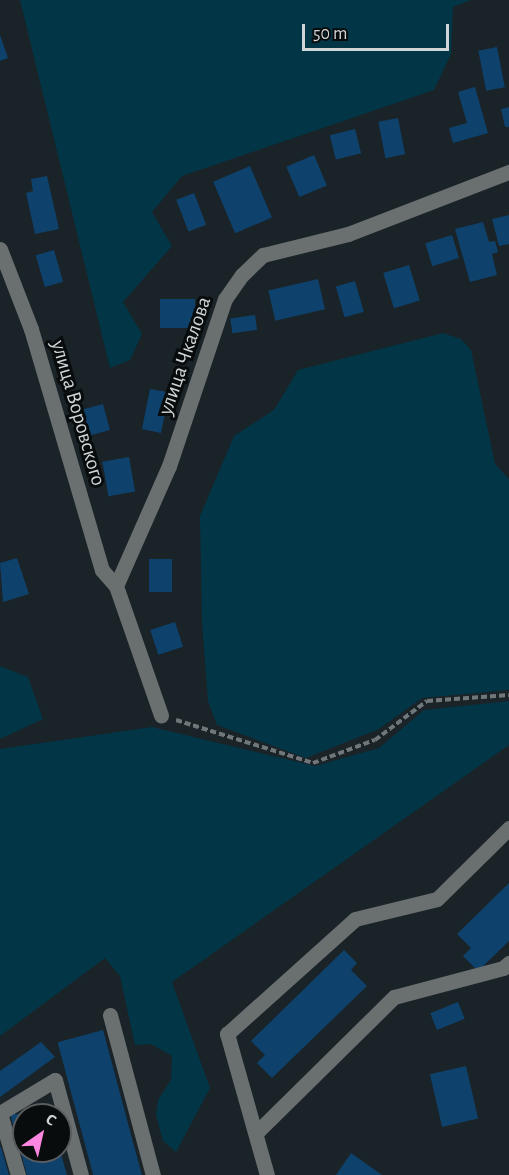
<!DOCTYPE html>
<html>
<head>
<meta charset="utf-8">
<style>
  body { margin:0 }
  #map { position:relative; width:509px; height:1175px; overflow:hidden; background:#1a2327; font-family:"Alegreya Sans",sans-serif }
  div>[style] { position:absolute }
  .green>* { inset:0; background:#023647 }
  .building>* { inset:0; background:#0e426d; transform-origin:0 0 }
  .path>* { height:4px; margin-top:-2px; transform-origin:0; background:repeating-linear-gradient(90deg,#70777b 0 6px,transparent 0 9px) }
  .minor>* { height:15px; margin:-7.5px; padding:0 7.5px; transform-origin:7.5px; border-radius:7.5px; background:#6a6f70 }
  span { translate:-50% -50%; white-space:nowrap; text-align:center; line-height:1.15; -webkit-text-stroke:6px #080c0d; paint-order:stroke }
  .street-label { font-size:21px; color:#d0d5d8 }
  .north { position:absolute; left:12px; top:1103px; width:60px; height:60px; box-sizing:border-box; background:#080c0d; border:2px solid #585c5e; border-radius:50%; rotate:34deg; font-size:16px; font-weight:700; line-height:24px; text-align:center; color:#d0d5d8 }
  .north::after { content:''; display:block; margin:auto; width:21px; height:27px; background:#fd86e1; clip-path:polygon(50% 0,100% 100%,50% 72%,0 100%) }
  .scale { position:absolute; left:302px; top:24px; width:147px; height:27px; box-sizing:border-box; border:3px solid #d0d5d8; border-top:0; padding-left:8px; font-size:18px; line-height:21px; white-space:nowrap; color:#d0d5d8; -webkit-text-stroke:4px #080c0d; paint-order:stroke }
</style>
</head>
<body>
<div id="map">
  <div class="green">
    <i style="clip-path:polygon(20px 0,471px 0,453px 7px,451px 54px,434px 90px,182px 176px,152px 212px,172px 246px,123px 302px,142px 334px,130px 360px,110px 368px)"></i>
    <i style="clip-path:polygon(443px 333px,461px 339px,471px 350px,495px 464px,509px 479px,509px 690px,422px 698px,379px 729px,306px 758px,217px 725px,208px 701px,202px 622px,200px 516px,234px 436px,274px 410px,298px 370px)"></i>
    <i style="clip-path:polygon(0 666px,28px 677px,43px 719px,0 739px)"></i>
    <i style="clip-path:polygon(509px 701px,509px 745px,172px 982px,210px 1088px,176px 1152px,163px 1141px,156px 1115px,158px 1100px,171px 1080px,172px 1056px,151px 1044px,135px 1045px,120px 976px,105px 958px,0 1036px,0 749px,152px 727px,315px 766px,379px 748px,424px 710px)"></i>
  </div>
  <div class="building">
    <i style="clip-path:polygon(0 35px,8px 58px,0 61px)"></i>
    <i style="left:497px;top:47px;width:41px;height:19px;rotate:79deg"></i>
    <i style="clip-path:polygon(475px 87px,488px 133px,453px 143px,449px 128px,467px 123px,458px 92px)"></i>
    <i style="clip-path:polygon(509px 107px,509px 127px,505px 127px,501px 109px)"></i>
    <i style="left:398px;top:118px;width:37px;height:20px;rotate:79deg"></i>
    <i style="left:355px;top:129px;width:25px;height:26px;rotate:76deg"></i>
    <i style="left:314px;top:155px;width:33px;height:30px;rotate:67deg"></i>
    <i style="left:250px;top:166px;width:56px;height:40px;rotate:67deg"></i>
    <i style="clip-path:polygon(47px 176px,59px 229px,35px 234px,26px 193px,33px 191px,31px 179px)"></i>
    <i style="left:194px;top:193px;width:34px;height:19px;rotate:69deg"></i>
    <i style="clip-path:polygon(509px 215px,509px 244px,499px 246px,492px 219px)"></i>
    <i style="clip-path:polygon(483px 222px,489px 242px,495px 241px,498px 252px,492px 254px,497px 275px,470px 282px,455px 229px)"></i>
    <i style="left:452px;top:235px;width:24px;height:28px;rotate:73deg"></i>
    <i style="left:54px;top:250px;width:33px;height:19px;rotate:74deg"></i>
    <i style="left:409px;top:265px;width:37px;height:27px;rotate:73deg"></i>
    <i style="left:318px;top:279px;width:31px;height:51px;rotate:77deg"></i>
    <i style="left:355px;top:281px;width:32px;height:20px;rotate:74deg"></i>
    <i style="left:160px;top:299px;width:35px;height:29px"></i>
    <i style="left:255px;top:315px;width:15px;height:25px;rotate:82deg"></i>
    <i style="clip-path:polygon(150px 389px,178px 394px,175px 410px,166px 408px,161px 433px,142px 429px)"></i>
    <i style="left:103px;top:404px;width:27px;height:23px;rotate:75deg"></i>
    <i style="left:129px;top:457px;width:35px;height:27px;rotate:80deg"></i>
    <i style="clip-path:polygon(17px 558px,29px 594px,3px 602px,0 563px)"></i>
    <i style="left:149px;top:559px;width:23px;height:33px"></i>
    <i style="left:175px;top:622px;width:26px;height:26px;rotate:72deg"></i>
    <i style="clip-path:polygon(509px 883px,509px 941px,478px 971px,463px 956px,471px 948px,457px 934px)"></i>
    <i style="clip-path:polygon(344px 950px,357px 963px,351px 970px,367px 986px,272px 1078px,257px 1063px,265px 1055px,251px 1041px)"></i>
    <i style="left:458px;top:1002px;width:18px;height:30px;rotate:68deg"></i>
    <i style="left:103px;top:1030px;width:150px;height:47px;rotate:75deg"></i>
    <i style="clip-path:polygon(41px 1042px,55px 1057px,0 1097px,0 1071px)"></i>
    <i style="left:466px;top:1066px;width:54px;height:37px;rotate:77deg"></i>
    <i style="clip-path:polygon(10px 1114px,24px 1114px,24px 1151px,60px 1151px,67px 1175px,27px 1175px)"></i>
    <i style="clip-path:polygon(0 1147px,1px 1147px,9px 1175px,0 1175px)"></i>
    <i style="clip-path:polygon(351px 1153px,382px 1175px,336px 1175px)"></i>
  </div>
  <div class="path">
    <i style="left:176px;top:720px;width:144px;rotate:17.4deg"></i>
    <i style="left:313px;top:763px;width:66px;rotate:-20.4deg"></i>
    <i style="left:375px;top:740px;width:65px;rotate:-36.9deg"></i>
    <i style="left:427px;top:701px;width:82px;rotate:-4.2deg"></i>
  </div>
  <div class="minor">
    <i style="left:0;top:249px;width:86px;rotate:68.8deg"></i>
    <i style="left:31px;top:329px;width:251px;rotate:73.6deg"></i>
    <i style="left:102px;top:570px;width:21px;rotate:49deg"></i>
    <i style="left:116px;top:586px;width:137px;rotate:70.8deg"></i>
    <i style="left:116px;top:586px;width:131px;rotate:-66.2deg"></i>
    <i style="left:169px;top:466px;width:176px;rotate:-71.5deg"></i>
    <i style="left:225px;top:299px;width:29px;rotate:-55deg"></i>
    <i style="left:242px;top:275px;width:29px;rotate:-44deg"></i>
    <i style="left:263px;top:255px;width:88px;rotate:-13.9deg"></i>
    <i style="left:348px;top:234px;width:173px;rotate:-21.1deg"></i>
    <i style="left:110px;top:1015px;width:166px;rotate:75deg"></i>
    <i style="left:0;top:1113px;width:64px;rotate:-31deg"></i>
    <i style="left:55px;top:1080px;width:98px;rotate:74.7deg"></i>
    <i style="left:0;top:1113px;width:65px;rotate:73.8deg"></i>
    <i style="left:256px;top:1133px;width:194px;rotate:-44.6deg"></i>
    <i style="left:394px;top:997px;width:113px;rotate:-14.9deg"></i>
    <i style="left:503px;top:968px;width:8px;rotate:-40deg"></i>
    <i style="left:267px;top:1175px;width:147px;rotate:-105.8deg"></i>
    <i style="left:227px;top:1034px;width:172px;rotate:-41.9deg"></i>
    <i style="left:355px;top:919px;width:84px;rotate:-13.7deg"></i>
    <i style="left:437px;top:899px;width:101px;rotate:-44.6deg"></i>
  </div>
  <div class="street-label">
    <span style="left:185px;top:356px;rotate:-71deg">улица Чкалова</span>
    <span style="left:78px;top:413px;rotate:74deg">улица Воровского</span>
  </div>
  <div class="north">С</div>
  <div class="scale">50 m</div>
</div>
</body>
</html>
